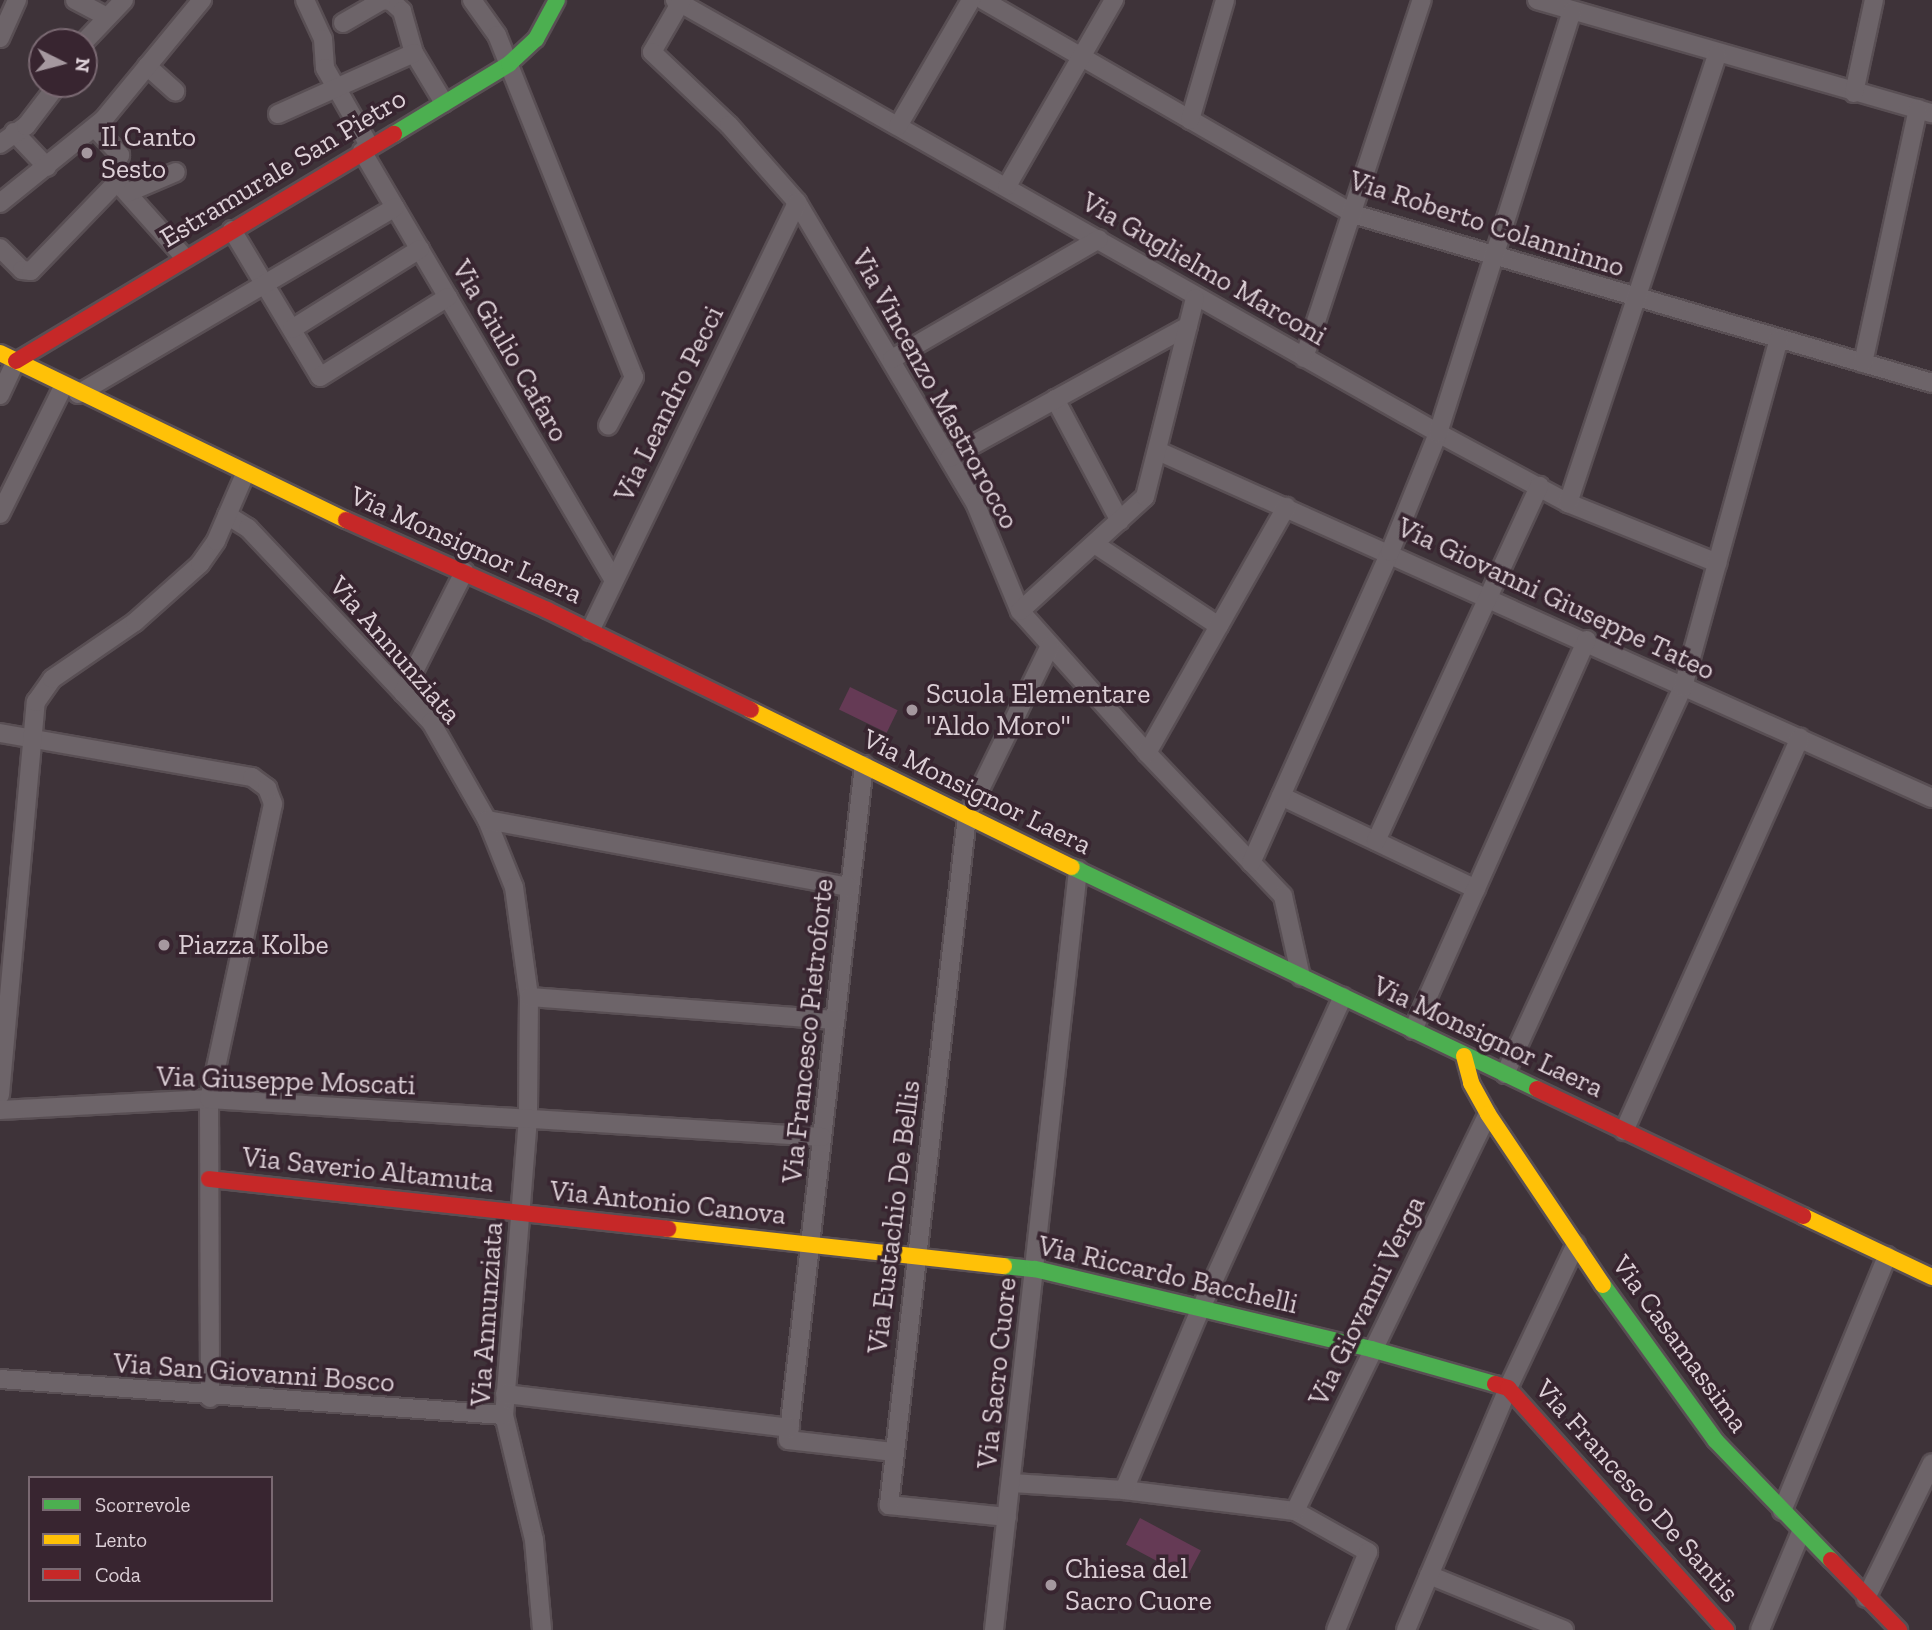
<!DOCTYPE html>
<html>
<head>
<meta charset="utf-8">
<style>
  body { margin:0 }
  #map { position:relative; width:1932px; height:1630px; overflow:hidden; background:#3e3339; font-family:"Zilla Slab",serif }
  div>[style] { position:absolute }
  .green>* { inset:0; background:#653a55; transform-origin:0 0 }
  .roads { filter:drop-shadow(2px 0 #594f54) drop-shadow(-2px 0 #594f54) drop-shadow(0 2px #594f54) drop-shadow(0 -2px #594f54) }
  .street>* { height:18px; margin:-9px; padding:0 9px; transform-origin:9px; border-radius:9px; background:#6d6469 }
  .fast>* { height:16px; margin:-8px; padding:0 8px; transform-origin:8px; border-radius:8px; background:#4caf50 }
  .slow>* { height:16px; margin:-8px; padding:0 8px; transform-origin:8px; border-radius:8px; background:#ffc107 }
  .jam>* { height:16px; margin:-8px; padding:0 8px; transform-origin:8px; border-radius:8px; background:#c62828 }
  .dots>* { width:19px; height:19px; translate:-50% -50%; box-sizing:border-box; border:4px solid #382530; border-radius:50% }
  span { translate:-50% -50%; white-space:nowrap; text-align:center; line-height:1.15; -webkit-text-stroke:7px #382530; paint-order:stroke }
  .poi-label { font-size:28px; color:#dccfd6 }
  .left { translate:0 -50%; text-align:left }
  .street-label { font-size:28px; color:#dccfd6 }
  .legend { position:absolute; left:28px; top:1476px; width:245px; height:126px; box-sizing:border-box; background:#382530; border:2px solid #7a6972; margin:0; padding:9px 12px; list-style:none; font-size:21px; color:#dccfd6 }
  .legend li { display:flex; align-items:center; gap:14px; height:35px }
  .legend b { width:35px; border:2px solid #7a6972 }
  .north { position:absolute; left:28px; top:28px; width:70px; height:70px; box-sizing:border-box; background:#382530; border:2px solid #7a6972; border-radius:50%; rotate:96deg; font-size:19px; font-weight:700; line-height:28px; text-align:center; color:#dccfd6 }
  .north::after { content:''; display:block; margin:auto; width:24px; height:32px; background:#a5989f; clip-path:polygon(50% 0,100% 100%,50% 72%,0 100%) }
</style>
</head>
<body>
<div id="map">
  <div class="green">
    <i style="left:850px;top:687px;width:53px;height:25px;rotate:26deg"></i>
    <i style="left:1140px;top:1518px;width:69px;height:30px;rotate:28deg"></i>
  </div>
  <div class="roads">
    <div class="street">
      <i style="left:75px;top:0;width:36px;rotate:28deg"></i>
      <i style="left:305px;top:0;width:43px;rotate:65.2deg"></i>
      <i style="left:323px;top:39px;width:29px;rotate:86deg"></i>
      <i style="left:325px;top:68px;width:91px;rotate:60.3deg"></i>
      <i style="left:380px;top:0;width:11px;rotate:5deg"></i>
      <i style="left:391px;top:1px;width:15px;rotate:42deg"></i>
      <i style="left:402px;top:11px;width:44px;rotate:74.1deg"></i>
      <i style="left:414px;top:53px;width:58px;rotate:59deg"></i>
      <i style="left:472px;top:0;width:43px;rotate:54.5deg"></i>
      <i style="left:497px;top:35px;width:368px;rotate:68.2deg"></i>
      <i style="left:634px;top:377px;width:55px;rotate:118deg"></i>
      <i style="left:675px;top:0;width:877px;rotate:29.57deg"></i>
      <i style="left:1438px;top:433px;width:148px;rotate:28.3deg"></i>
      <i style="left:1568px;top:503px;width:161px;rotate:21.9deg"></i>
      <i style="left:682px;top:0;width:60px;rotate:120deg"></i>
      <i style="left:652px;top:52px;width:106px;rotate:43.5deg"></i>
      <i style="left:729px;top:125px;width:103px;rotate:48.6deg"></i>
      <i style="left:797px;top:202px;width:352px;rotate:59.4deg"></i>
      <i style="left:976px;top:505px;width:115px;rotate:67.5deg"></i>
      <i style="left:1020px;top:611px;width:191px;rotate:48.2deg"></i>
      <i style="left:1147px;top:753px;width:197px;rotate:46.4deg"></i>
      <i style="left:1283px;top:896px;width:83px;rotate:77.5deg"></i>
      <i style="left:983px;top:0;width:427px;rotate:30deg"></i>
      <i style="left:1353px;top:214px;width:603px;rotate:16.27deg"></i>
      <i style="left:1537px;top:0;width:411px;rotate:16deg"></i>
      <i style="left:343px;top:23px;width:44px;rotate:-30.1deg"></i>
      <i style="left:0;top:38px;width:42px;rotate:-65.9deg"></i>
      <i style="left:84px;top:42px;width:58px;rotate:-46.4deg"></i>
      <i style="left:147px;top:66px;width:38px;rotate:42deg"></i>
      <i style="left:1854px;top:93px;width:95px;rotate:-77.9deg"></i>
      <i style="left:278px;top:114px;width:149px;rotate:-24.2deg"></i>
      <i style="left:1190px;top:120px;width:125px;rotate:-73.7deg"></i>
      <i style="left:898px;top:126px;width:146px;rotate:-59.9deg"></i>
      <i style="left:95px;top:128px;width:37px;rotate:47deg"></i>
      <i style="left:120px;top:155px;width:17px;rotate:111deg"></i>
      <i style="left:114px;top:171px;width:11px;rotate:75deg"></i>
      <i style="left:117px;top:182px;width:101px;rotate:48.2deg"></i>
      <i style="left:14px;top:132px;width:48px;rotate:46.7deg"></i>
      <i style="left:0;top:144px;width:32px;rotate:-35deg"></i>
      <i style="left:26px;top:126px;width:53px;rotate:-52.7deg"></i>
      <i style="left:362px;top:151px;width:495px;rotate:59.6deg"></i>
      <i style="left:1007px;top:186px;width:215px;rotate:-60.1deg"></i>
      <i style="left:127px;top:193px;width:53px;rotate:-23.2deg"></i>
      <i style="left:0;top:203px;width:132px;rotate:-38.9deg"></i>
      <i style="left:103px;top:120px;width:156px;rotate:-50.5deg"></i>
      <i style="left:232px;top:230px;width:171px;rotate:59.1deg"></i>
      <i style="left:320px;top:377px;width:151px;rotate:-32deg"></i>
      <i style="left:0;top:248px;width:31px;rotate:45deg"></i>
      <i style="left:22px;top:270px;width:9px;rotate:6deg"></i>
      <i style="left:31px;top:271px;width:124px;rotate:-46deg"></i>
      <i style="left:292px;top:329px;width:151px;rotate:-32deg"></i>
      <i style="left:1304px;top:358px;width:377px;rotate:-71.8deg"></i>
      <i style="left:892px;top:359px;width:239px;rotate:-30.1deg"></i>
      <i style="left:1863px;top:363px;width:260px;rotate:-77.8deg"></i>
      <i style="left:78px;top:394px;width:368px;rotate:-30.5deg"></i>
      <i style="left:0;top:395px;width:38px;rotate:-65deg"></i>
      <i style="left:1055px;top:399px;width:138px;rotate:62deg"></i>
      <i style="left:1158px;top:451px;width:848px;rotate:24.15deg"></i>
      <i style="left:949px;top:458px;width:273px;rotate:-28.9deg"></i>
      <i style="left:1568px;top:503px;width:472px;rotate:-71.6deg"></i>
      <i style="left:0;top:514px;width:142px;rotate:-63.6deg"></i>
      <i style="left:227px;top:515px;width:25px;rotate:32deg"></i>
      <i style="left:248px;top:528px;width:267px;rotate:46.7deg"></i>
      <i style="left:431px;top:722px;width:113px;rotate:60.3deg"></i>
      <i style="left:487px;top:820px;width:72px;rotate:68.1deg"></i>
      <i style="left:514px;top:887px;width:111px;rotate:82.2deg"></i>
      <i style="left:529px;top:997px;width:121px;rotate:90.5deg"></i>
      <i style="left:528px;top:1118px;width:298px;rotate:94.6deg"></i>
      <i style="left:504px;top:1415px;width:129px;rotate:76.5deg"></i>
      <i style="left:534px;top:1540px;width:90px;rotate:84.9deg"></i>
      <i style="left:1096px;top:545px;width:147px;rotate:33.4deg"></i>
      <i style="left:1020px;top:611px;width:169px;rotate:-42.4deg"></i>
      <i style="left:1145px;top:497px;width:205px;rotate:-75.9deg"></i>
      <i style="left:590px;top:631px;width:476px;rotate:-64.2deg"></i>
      <i style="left:403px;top:693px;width:136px;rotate:-63.2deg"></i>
      <i style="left:0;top:733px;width:256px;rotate:9.9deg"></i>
      <i style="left:252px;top:777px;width:19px;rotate:36deg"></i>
      <i style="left:267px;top:788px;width:17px;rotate:69deg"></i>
      <i style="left:273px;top:804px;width:302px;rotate:102.2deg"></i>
      <i style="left:209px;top:1099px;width:299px;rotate:89.8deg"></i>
      <i style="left:1147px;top:753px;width:283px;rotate:-60.5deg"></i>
      <i style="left:864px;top:765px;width:679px;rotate:96.42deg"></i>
      <i style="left:788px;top:1440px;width:107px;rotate:6.5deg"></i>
      <i style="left:1281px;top:796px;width:216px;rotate:25.5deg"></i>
      <i style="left:487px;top:820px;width:369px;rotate:10.5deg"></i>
      <i style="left:1376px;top:841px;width:391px;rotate:-65.3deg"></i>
      <i style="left:1251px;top:863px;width:341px;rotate:-65.9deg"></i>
      <i style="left:1390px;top:552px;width:128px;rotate:-68deg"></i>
      <i style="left:1438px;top:433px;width:443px;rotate:-72.4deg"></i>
      <i style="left:529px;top:997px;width:307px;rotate:4.3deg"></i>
      <i style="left:1413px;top:1030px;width:427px;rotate:-66deg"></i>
      <i style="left:1505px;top:1074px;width:426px;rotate:-65.3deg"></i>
      <i style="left:1683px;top:687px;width:361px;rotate:-74.6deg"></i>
      <i style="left:0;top:1095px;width:395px;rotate:-84.8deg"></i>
      <i style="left:36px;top:702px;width:28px;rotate:-55deg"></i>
      <i style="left:52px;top:679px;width:101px;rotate:-34.5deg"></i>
      <i style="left:135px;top:622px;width:87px;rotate:-41.7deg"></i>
      <i style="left:200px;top:564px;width:28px;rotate:-55deg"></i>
      <i style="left:216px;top:541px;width:73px;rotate:-66.6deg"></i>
      <i style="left:0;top:1110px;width:209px;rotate:-3deg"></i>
      <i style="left:209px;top:1099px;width:614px;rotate:3.55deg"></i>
      <i style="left:1624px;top:1131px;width:431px;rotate:-65.9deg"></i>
      <i style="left:0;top:1379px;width:505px;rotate:4.09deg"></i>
      <i style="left:505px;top:1394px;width:287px;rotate:6.8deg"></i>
      <i style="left:1012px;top:1483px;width:112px;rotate:3.6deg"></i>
      <i style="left:1124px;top:1490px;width:172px;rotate:7deg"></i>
      <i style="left:1295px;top:1511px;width:84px;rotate:29.3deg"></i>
      <i style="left:1368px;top:1552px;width:84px;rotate:112.3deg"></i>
      <i style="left:1124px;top:1490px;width:198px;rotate:-67.1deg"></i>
      <i style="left:1201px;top:1308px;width:342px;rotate:-65.5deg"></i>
      <i style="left:1295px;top:1511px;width:441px;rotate:-64.1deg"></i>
      <i style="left:1782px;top:1511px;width:276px;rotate:-67.6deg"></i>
      <i style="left:1007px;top:1517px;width:119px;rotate:-174.2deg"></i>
      <i style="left:889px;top:1505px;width:693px;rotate:-83.54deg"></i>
      <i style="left:967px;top:816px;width:189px;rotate:-64deg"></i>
      <i style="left:1429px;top:1575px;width:146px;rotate:22.2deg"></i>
      <i style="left:1866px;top:1598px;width:150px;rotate:-63.9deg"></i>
      <i style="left:994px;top:1630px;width:765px;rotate:-83.69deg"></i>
      <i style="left:1406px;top:1630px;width:263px;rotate:-67.1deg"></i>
      <i style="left:1508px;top:1388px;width:159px;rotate:-64.7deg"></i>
      <i style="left:1760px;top:1630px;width:106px;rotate:-67.3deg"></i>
    </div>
    <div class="fast">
      <i style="left:394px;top:134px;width:135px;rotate:-31.3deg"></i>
      <i style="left:509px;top:64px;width:37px;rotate:-43deg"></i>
      <i style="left:536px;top:39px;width:44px;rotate:-61.7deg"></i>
      <i style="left:1072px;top:867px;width:515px;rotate:25.52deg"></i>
      <i style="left:1004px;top:1266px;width:31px;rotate:6deg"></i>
      <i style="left:1035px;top:1269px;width:345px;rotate:13.4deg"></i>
      <i style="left:1371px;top:1349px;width:129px;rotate:15.8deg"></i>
      <i style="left:1603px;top:1285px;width:191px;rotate:54.1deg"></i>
      <i style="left:1715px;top:1440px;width:167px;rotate:46deg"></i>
    </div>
    <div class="slow">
      <i style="left:0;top:353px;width:384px;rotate:25.8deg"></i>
      <i style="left:751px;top:710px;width:357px;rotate:26.1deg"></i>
      <i style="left:1464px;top:1056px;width:28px;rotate:75deg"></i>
      <i style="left:1471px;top:1083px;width:35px;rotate:61deg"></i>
      <i style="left:1488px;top:1114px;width:206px;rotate:56.1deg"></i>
      <i style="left:1803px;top:1216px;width:143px;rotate:25.3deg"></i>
      <i style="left:668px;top:1229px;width:338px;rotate:6.3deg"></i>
    </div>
    <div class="jam">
      <i style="left:16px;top:361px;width:441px;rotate:-31deg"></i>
      <i style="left:346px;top:520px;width:220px;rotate:24.1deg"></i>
      <i style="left:547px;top:610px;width:227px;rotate:26.1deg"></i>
      <i style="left:1537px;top:1089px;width:295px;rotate:25.5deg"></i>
      <i style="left:209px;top:1179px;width:462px;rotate:6.2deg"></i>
      <i style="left:1495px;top:1384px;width:14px;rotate:17deg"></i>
      <i style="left:1508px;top:1388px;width:326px;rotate:48deg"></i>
      <i style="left:1831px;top:1560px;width:98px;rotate:45.8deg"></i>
    </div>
  </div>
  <div class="dots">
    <i style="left:87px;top:153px;background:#a5989f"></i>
    <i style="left:912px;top:710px;background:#a5989f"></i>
    <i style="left:164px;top:945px;background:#a5989f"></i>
    <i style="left:1051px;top:1585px;background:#a5989f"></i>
  </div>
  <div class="poi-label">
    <span class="left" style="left:101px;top:153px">Il Canto<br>Sesto</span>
    <span class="left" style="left:926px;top:710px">Scuola Elementare<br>"Aldo Moro"</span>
    <span class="left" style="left:178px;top:945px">Piazza Kolbe</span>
    <span class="left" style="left:1065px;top:1585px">Chiesa del<br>Sacro Cuore</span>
  </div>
  <div class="street-label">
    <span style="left:283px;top:168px;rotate:-31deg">Estramurale San Pietro</span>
    <span style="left:1487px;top:224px;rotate:18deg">Via Roberto Colanninno</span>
    <span style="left:1204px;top:269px;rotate:30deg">Via Guglielmo Marconi</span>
    <span style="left:510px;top:351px;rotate:60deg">Via Giulio Cafaro</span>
    <span style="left:935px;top:389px;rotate:61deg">Via Vincenzo Mastrorocco</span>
    <span style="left:669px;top:404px;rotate:-64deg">Via Leandro Pecci</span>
    <span style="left:466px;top:545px;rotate:24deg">Via Monsignor Laera</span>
    <span style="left:1556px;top:599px;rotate:25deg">Via Giovanni Giuseppe Tateo</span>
    <span style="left:395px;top:650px;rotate:49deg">Via Annunziata</span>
    <span style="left:977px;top:792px;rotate:26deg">Via Monsignor Laera</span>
    <span style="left:808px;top:1031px;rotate:-84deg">Via Francesco Pietroforte</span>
    <span style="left:1488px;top:1037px;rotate:25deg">Via Monsignor Laera</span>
    <span style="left:286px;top:1081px;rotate:2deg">Via Giuseppe Moscati</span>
    <span style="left:368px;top:1170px;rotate:6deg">Via Saverio Altamuta</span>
    <span style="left:668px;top:1203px;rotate:6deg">Via Antonio Canova</span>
    <span style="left:894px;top:1217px;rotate:-83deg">Via Eustachio De Bellis</span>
    <span style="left:1168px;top:1275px;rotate:13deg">Via Riccardo Bacchelli</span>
    <span style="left:1367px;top:1301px;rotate:-64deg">Via Giovanni Verga</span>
    <span style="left:487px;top:1314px;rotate:-86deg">Via Annunziata</span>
    <span style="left:1680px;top:1344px;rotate:54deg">Via Casamassima</span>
    <span style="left:254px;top:1373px;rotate:4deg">Via San Giovanni Bosco</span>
    <span style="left:997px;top:1373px;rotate:-84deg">Via Sacro Cuore</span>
    <span style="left:1637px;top:1491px;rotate:48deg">Via Francesco De Santis</span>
  </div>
  <ul class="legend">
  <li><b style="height:9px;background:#4caf50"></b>Scorrevole</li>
  <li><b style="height:9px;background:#ffc107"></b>Lento</li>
  <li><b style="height:9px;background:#c62828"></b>Coda</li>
  </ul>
  <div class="north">N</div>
</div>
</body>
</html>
